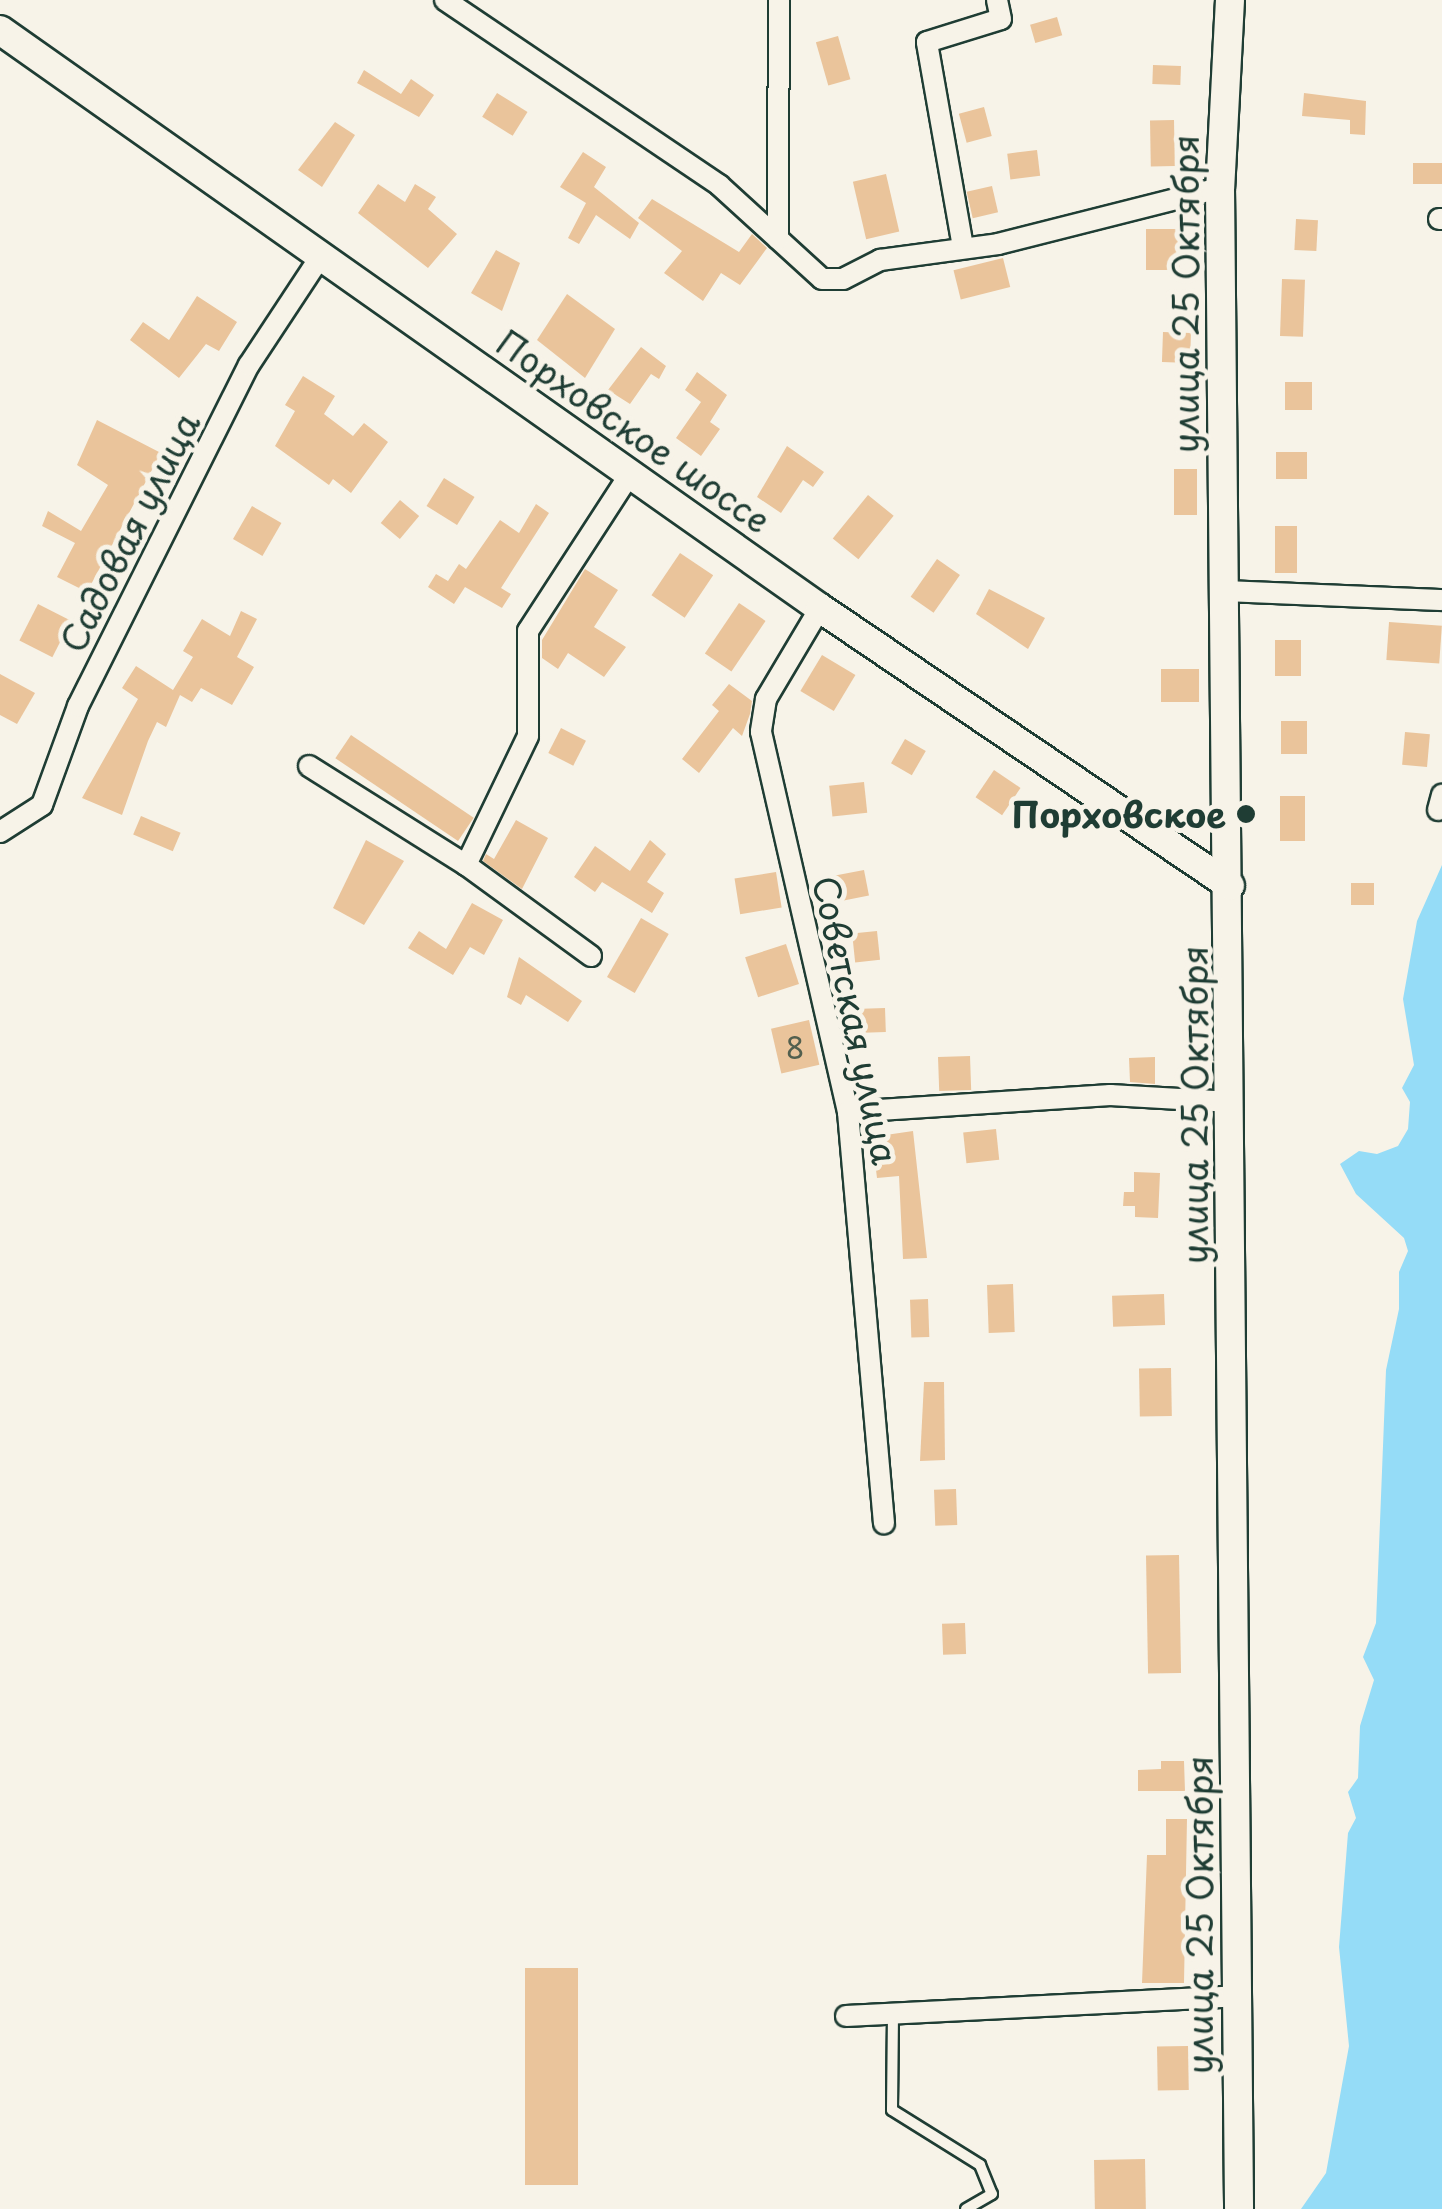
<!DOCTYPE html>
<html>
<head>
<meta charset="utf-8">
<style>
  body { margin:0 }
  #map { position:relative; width:1442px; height:2209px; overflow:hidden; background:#f7f3e8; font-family:"Playpen Sans",sans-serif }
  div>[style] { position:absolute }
  .water>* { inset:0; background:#95dcf7 }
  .building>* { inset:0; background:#eac49b; transform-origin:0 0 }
  .roads { filter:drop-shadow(2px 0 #1f3d34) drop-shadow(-2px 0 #1f3d34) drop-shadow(0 2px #1f3d34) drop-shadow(0 -2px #1f3d34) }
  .service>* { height:10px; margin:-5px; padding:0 5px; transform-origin:5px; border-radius:5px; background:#f7f3e8 }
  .minor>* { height:20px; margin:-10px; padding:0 10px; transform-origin:10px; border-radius:10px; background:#f7f3e8 }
  .secondary>* { height:28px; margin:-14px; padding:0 14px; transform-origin:14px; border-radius:14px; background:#f7f3e8 }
  .dots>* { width:28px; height:28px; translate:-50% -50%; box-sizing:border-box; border:5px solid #f7f3e8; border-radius:50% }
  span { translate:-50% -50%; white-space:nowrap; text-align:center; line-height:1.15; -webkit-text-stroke:10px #f7f3e8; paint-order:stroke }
  .number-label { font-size:30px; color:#525f4e }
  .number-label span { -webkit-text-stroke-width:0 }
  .street-label { font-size:35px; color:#1f3d34 }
  .poi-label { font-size:35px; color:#1f3d34; font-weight:700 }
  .right { translate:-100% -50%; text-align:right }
</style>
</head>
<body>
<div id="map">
  <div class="water">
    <i style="clip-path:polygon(1442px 865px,1442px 2209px,1301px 2209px,1326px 2173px,1349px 2046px,1339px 1947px,1348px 1833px,1356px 1818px,1348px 1792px,1358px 1778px,1360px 1726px,1374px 1680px,1363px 1657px,1376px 1623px,1386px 1370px,1399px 1309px,1399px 1272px,1408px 1251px,1404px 1238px,1356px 1194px,1340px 1164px,1359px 1151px,1377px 1154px,1398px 1146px,1408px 1129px,1410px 1102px,1402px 1088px,1414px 1065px,1403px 999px,1417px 921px)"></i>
  </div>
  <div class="building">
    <i style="left:1057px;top:17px;width:19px;height:28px;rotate:74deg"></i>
    <i style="left:838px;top:36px;width:45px;height:23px;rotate:74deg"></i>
    <i style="left:1153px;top:65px;width:28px;height:19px;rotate:2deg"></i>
    <i style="clip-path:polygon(364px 70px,401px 94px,411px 79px,434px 95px,419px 117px,357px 83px)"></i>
    <i style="left:497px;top:93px;width:36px;height:28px;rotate:32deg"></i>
    <i style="clip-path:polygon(1304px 93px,1366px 101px,1365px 135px,1350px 134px,1350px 120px,1302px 116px)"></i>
    <i style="left:984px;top:107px;width:30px;height:26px;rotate:75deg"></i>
    <i style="left:1174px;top:120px;width:46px;height:24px;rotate:89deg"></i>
    <i style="clip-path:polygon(335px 122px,355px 135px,322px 187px,298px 170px)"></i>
    <i style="left:1037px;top:150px;width:26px;height:30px;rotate:83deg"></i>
    <i style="clip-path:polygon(583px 152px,606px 167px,594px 187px,639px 223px,630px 239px,596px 215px,579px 244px,568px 238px,586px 203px,560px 187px)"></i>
    <i style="left:1442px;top:163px;width:21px;height:29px;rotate:90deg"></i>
    <i style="left:886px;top:174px;width:59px;height:34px;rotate:77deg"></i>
    <i style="clip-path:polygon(378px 184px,405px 202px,415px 184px,436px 197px,428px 209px,457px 234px,428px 268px,358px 213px)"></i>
    <i style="left:992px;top:186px;width:27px;height:26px;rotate:77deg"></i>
    <i style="clip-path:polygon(652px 199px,739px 252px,752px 234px,767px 248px,740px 285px,721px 273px,703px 301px,664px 273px,682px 251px,638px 218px)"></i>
    <i style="left:1296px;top:219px;width:22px;height:31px;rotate:3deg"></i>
    <i style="left:1180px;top:229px;width:41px;height:34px;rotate:90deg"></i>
    <i style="clip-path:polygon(496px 250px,520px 263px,502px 311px,471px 293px)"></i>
    <i style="left:1003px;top:258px;width:30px;height:51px;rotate:76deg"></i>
    <i style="left:1282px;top:279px;width:23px;height:57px;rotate:2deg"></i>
    <i style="clip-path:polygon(567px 294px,615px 329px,585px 378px,537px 340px)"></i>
    <i style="clip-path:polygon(197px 296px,237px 322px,219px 351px,206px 344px,179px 378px,130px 340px,143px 322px,169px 340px)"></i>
    <i style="left:1163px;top:332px;width:28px;height:30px;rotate:2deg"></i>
    <i style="clip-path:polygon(641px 347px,666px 366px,659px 379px,651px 374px,630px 404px,608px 390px)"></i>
    <i style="clip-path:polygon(697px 372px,727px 395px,710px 422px,720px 429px,701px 456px,676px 438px,701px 402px,685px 390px)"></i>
    <i style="clip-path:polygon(303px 376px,335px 396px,324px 414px,353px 436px,364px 423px,388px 442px,351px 493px,333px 479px,329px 485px,275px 446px,295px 411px,285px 405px)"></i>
    <i style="left:1285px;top:382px;width:27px;height:28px"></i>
    <i style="clip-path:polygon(97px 420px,161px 453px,87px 592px,57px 577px,75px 543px,42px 526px,48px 511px,81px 531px,108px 485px,77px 465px)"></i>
    <i style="clip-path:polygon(787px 446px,824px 472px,813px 487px,803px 480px,781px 513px,757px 497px)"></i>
    <i style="left:1276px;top:452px;width:31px;height:27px"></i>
    <i style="left:1174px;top:469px;width:23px;height:46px"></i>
    <i style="left:444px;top:478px;width:36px;height:33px;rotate:32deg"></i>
    <i style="left:868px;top:495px;width:33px;height:56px;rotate:39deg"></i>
    <i style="left:400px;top:500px;width:25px;height:30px;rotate:40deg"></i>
    <i style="clip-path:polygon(536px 504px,549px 513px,501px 588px,511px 594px,502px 608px,465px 587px,454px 604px,428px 587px,436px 574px,448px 581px,459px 564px,466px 569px,500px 520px,519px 533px)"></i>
    <i style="left:252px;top:506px;width:34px;height:38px;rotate:30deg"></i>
    <i style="left:1275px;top:526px;width:22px;height:47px"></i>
    <i style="left:680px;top:553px;width:40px;height:51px;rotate:34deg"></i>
    <i style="left:937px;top:559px;width:28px;height:46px;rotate:35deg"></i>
    <i style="clip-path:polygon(585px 569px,618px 590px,594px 627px,626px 647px,604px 677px,568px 653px,558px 669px,542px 658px,542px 640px)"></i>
    <i style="clip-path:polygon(989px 589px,1045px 618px,1028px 649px,976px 614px)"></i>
    <i style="left:739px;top:603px;width:32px;height:61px;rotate:34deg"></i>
    <i style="left:38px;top:604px;width:37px;height:41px;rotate:27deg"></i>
    <i style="clip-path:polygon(241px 611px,257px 619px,237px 657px,254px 667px,232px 705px,201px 688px,192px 702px,180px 695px,166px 727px,157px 722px,148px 741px,122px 815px,82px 798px,138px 699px,122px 688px,136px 666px,173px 690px,193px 657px,183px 651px,202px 619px,230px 636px)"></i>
    <i style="left:1389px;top:622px;width:53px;height:38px;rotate:4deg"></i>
    <i style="left:1275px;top:640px;width:26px;height:36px"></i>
    <i style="left:822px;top:655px;width:39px;height:42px;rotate:31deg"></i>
    <i style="left:1161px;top:669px;width:38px;height:33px"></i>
    <i style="clip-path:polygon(0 674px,35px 693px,17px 724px,0 715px)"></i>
    <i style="clip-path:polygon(729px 684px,752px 701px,750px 714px,742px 736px,733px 728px,699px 773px,682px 759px,719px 711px,712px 705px)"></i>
    <i style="left:1281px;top:721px;width:26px;height:33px"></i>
    <i style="left:561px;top:728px;width:28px;height:28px;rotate:27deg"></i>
    <i style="left:1405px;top:732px;width:25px;height:33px;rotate:5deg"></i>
    <i style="left:351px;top:735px;width:148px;height:28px;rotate:34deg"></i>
    <i style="left:905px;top:739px;width:24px;height:28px;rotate:30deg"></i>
    <i style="left:994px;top:770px;width:32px;height:33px;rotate:34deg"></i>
    <i style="left:864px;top:782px;width:31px;height:35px;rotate:84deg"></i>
    <i style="left:1280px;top:796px;width:25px;height:45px"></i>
    <i style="left:141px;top:816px;width:43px;height:20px;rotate:23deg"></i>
    <i style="clip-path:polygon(516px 820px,548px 838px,522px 889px,483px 861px,486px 854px,494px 859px)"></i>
    <i style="clip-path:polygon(366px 840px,404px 861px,364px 925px,333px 908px)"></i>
    <i style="clip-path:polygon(650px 840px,666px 854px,647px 882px,664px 893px,652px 913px,602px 882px,595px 892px,574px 877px,595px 846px,630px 871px)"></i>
    <i style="left:864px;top:870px;width:26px;height:32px;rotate:79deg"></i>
    <i style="left:776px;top:872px;width:36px;height:42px;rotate:81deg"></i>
    <i style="left:1351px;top:883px;width:23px;height:22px"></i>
    <i style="clip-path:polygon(472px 903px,503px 920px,484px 955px,470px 947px,453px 975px,408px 948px,419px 931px,446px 949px)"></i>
    <i style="left:641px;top:918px;width:32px;height:68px;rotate:30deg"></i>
    <i style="left:877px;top:931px;width:29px;height:25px;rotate:84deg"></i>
    <i style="left:786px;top:944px;width:42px;height:43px;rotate:72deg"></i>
    <i style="clip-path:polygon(519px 957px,582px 1001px,568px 1022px,526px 995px,521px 1005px,507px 997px)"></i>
    <i style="left:885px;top:1008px;width:24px;height:30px;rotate:88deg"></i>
    <i style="left:809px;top:1020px;width:46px;height:39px;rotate:77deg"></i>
    <i style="left:970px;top:1056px;width:34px;height:32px;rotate:88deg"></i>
    <i style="clip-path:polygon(1155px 1057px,1155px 1084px,1130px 1082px,1129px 1058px)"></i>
    <i style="left:996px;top:1129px;width:31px;height:33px;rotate:84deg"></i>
    <i style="clip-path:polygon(913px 1131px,927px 1258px,903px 1259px,899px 1176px,877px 1178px,872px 1137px)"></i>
    <i style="clip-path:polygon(1134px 1172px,1160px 1173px,1158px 1218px,1135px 1217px,1135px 1206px,1123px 1206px,1124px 1192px,1134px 1192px)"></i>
    <i style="left:1013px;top:1284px;width:48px;height:26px;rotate:88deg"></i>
    <i style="left:1164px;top:1294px;width:31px;height:52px;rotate:88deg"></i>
    <i style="left:928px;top:1299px;width:38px;height:18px;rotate:88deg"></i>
    <i style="left:1171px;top:1368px;width:48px;height:32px;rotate:89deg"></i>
    <i style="clip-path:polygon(924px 1382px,944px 1382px,945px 1460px,920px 1461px)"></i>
    <i style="left:956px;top:1489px;width:36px;height:22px;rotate:88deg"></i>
    <i style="left:1179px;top:1555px;width:118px;height:33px;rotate:89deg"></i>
    <i style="left:965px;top:1623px;width:31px;height:23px;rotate:88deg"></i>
    <i style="clip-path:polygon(1161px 1761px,1184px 1761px,1185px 1791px,1138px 1791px,1138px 1770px,1161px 1769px)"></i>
    <i style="clip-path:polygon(1166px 1819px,1187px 1819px,1184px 1983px,1142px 1983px,1147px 1855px,1166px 1855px)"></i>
    <i style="left:525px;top:1968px;width:53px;height:217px"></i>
    <i style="left:1188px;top:2046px;width:44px;height:31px;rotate:89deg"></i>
    <i style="left:1145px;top:2159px;width:50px;height:51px;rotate:89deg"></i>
  </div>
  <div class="roads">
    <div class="service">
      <i style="left:893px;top:2014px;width:96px;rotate:90.6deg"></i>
      <i style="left:892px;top:2110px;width:104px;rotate:32deg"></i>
      <i style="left:980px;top:2165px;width:31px;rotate:68deg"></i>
      <i style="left:992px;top:2194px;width:30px;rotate:150deg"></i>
    </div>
    <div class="minor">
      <i style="left:445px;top:0;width:331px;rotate:34deg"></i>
      <i style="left:719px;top:185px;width:139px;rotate:42.4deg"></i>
      <i style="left:822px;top:279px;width:21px"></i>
      <i style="left:843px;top:279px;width:42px;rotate:-27.2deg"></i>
      <i style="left:880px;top:260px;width:119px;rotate:-7.7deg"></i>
      <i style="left:998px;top:244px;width:229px;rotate:-14.2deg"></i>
      <i style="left:1439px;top:219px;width:3px"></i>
      <i style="left:778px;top:239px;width:239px;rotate:-89.8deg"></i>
      <i style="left:963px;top:247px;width:208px;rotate:-100deg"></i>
      <i style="left:927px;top:42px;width:77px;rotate:-17.3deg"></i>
      <i style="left:1001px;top:19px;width:19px;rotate:-102deg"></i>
      <i style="left:1223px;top:591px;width:219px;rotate:2.4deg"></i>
      <i style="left:820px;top:608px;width:106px;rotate:120.7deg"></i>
      <i style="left:766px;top:699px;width:33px;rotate:99deg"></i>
      <i style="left:761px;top:732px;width:390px;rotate:77.1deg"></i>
      <i style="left:848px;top:1112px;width:413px;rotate:85deg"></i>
      <i style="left:309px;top:766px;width:186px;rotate:32.2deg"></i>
      <i style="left:1438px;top:810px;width:16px;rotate:-75deg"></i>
      <i style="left:0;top:832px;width:50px;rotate:-32.7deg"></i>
      <i style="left:42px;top:805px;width:105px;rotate:-70deg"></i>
      <i style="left:78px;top:706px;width:381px;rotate:-63.4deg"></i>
      <i style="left:249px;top:365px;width:131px;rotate:-56.6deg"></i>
      <i style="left:591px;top:956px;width:155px;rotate:-143.9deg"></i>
      <i style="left:466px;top:865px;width:143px;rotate:-64.3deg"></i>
      <i style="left:528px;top:736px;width:105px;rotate:-90deg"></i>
      <i style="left:528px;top:631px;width:187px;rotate:-57deg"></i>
      <i style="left:848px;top:1112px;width:263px;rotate:-3.7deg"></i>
      <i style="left:1110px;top:1095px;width:122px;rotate:3.3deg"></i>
      <i style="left:846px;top:2016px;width:391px;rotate:-2.9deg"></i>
    </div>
    <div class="secondary">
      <i style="left:1230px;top:0;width:188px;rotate:93deg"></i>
      <i style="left:1220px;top:188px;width:2021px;rotate:89.46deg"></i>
      <i style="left:0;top:30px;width:1003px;rotate:35.18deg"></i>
      <i style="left:820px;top:608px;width:495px;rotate:34.1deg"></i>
    </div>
  </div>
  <div class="dots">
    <i style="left:1246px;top:814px;background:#1f3d34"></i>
  </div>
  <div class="number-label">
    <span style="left:795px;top:1047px">8</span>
  </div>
  <div class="street-label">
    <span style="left:1185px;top:294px;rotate:-90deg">улица 25 Октября</span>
    <span style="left:634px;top:431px;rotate:35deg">Порховское шоссе</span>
    <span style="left:129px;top:532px;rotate:-63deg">Садовая улица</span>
    <span style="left:856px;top:1020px;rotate:78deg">Советская улица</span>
    <span style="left:1194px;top:1105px;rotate:-90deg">улица 25 Октября</span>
    <span style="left:1199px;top:1915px;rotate:-90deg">улица 25 Октября</span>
  </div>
  <div class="poi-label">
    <span class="right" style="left:1226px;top:814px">Порховское</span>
  </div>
</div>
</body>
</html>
